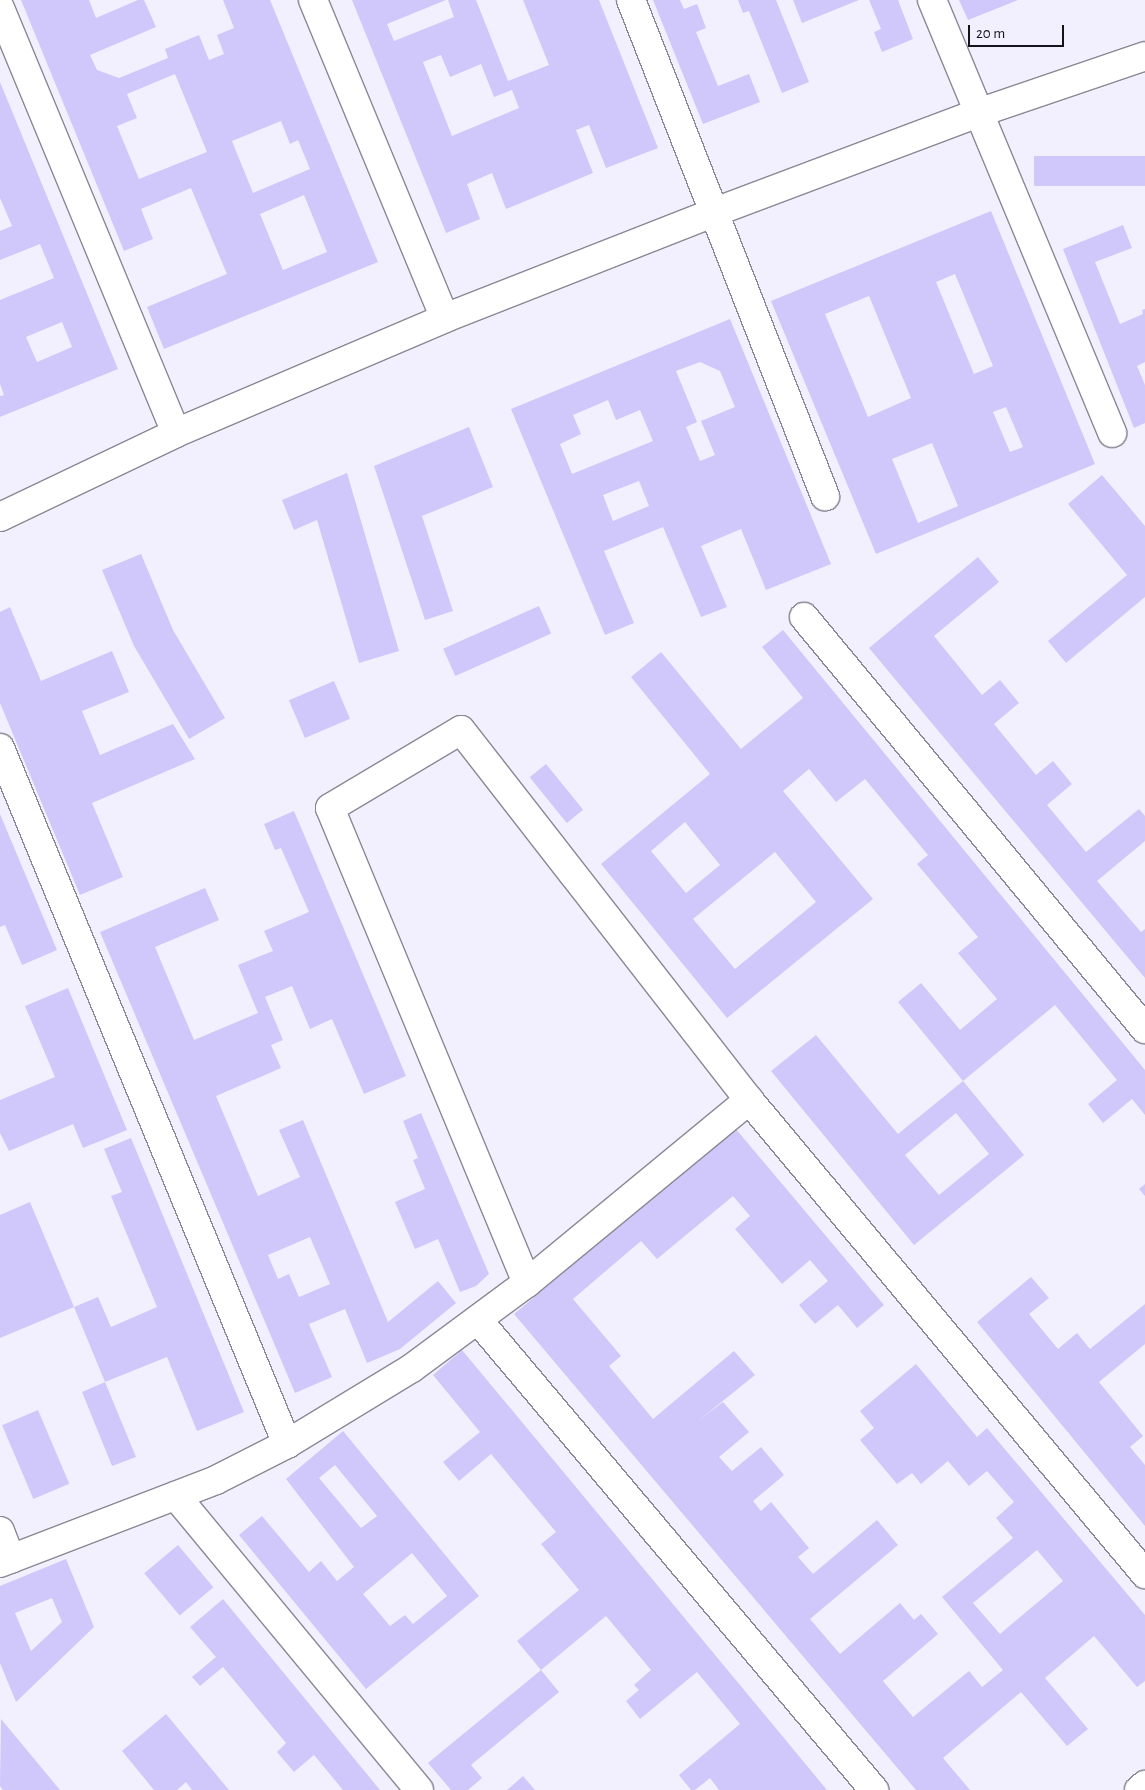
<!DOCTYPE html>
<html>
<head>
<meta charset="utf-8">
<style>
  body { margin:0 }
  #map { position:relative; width:1145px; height:1790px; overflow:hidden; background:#f2f0fe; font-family:"Alegreya Sans",sans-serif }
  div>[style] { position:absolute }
  .building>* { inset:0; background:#d0c8fa; transform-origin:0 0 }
  .roads { filter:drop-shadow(1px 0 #8a8894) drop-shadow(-1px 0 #8a8894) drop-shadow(0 1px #8a8894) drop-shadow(0 -1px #8a8894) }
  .minor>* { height:28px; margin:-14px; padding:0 14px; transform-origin:14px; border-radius:14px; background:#fff }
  span { translate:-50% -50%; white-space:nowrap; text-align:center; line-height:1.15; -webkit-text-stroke:5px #f2f0fe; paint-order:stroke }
  .scale { position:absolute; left:968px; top:25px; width:96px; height:22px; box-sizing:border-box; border:2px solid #141418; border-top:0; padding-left:6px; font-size:15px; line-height:18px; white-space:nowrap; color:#141418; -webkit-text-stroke:4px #f2f0fe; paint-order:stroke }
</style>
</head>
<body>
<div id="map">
  <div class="building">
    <i style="clip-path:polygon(evenodd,21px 0,89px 0,96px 18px,138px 0,144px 0,156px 27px,90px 55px,97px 70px,119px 78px,168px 58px,165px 49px,199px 35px,209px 60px,224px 54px,217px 35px,234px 28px,223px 0,270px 0,378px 262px,164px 349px,147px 307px,227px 274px,213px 241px,191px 188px,141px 209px,153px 239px,124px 251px,21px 0,175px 74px,207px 152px,139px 179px,117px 126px,137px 118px,127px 94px,175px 74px,21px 0,281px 121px,290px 144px,298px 140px,310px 169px,253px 193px,232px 141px,281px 121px,21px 0,304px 195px,327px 252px,283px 270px,260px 214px,304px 195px)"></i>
    <i style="clip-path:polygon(evenodd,352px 0,446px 0,387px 24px,394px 41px,454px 17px,448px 0,476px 0,508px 81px,549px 65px,523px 0,599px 0,658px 148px,606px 168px,589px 125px,576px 130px,593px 173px,506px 209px,492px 173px,467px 184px,480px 219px,446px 233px,352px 0,441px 55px,450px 77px,481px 64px,494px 97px,512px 90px,519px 108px,452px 136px,423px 62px,441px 55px)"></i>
    <i style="clip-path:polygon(653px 0,680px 0,684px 9px,697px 4px,706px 28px,696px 32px,718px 86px,749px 74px,760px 102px,703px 124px)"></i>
    <i style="clip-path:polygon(738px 0,776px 0,809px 82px,782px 93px,749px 11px,743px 13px)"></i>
    <i style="clip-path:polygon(793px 0,859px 0,802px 23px)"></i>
    <i style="clip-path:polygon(869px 0,898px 0,913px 39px,882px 52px,874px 32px,881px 29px)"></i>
    <i style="clip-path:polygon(959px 0,1018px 0,968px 20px)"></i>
    <i style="clip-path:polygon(evenodd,0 82px,118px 369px,0 417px,0 396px,4px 395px,0 384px,0 300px,54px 278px,40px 244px,0 260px,0 231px,12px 226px,0 198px,0 82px,62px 322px,72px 347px,37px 362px,26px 337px,62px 322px)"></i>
    <i style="left:1145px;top:156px;width:30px;height:111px;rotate:90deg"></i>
    <i style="clip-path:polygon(evenodd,991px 211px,1095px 464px,876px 554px,771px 301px,991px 211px,955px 274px,993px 366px,974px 374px,936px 282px,955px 274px,991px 211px,869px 296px,911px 398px,868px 417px,825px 314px,869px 296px,991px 211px,1006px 407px,1023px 447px,1010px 452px,993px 412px,1006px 407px,991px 211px,932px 443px,958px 506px,918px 523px,892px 459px,932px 443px)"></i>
    <i style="clip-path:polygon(1123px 225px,1132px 248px,1095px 262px,1120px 324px,1143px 314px,1142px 310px,1145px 309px,1145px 362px,1137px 366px,1145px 385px,1145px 423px,1134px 428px,1063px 249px)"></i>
    <i style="clip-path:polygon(evenodd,730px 319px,831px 564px,766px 590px,741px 529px,701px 546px,727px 607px,701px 617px,663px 527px,604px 551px,634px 623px,605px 635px,511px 409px,730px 319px,700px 362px,720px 371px,735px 407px,701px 421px,715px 455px,700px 461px,686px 427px,697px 422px,676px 371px,700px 362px,730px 319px,608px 400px,616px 420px,640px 410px,653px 441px,572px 474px,560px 444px,581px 434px,573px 415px,608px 400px,730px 319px,639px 481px,649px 506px,613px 521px,603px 495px,639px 481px)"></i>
    <i style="clip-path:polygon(469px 427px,493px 487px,422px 516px,453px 611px,425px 620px,374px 466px)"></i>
    <i style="clip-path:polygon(347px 473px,399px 651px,359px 663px,317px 520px,294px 530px,282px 500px)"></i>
    <i style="clip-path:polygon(1102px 475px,1145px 526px,1145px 597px,1066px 663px,1048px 641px,1127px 575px,1068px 504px)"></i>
    <i style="clip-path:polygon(141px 554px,173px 630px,225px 718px,189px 739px,134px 646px,102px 570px)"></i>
    <i style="clip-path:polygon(978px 557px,999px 582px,934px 636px,982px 695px,1000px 680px,1019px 703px,994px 724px,1036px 775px,1053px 761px,1072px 784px,1047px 805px,1086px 852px,1139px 809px,1145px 816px,1145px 841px,1097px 881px,1141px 932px,1145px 929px,1145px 978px,869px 648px)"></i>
    <i style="left:539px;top:606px;width:30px;height:105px;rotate:66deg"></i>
    <i style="clip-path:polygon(10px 607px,41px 681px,112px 651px,129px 692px,82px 711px,100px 755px,173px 724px,195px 759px,92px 803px,123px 877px,80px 895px,0 703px,0 612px)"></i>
    <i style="clip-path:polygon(evenodd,783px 630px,1145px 1070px,1145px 1115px,1132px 1099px,1103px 1123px,1088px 1104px,1117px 1080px,1055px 1005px,963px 1081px,898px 1002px,921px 983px,960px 1030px,997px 999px,958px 953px,978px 937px,917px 864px,928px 855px,865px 779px,836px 802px,809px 769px,783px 791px,873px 899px,727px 1018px,601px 864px,710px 774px,631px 677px,661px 652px,741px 749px,803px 698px,762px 647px,783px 630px,685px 822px,720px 865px,686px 893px,651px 851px,685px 822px,783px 630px,775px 852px,816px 902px,735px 969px,693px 919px,775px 852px)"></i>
    <i style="left:334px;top:681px;width:41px;height:49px;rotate:67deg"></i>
    <i style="left:546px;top:764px;width:59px;height:21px;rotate:51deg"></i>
    <i style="clip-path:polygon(evenodd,294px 811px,406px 1076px,364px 1094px,332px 1019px,310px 1029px,292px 986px,265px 997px,283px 1040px,271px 1045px,281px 1068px,216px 1096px,258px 1196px,300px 1177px,279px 1130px,303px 1120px,388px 1322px,438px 1281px,456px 1303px,400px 1349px,367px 1363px,345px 1309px,309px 1324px,332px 1377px,295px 1393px,100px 932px,205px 888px,219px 920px,155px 947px,194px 1040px,258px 1013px,238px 965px,273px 951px,264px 931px,309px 912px,281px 848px,275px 850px,264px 824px,294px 811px,310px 1237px,330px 1284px,299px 1297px,289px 1274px,278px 1279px,268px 1255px,310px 1237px)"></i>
    <i style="clip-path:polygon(0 814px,57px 950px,22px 965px,5px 925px,0 927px)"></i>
    <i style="clip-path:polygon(68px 988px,127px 1130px,83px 1148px,73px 1124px,9px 1151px,0 1133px,0 1100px,55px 1077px,25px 1006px)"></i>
    <i style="clip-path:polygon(evenodd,816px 1035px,898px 1134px,963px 1081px,1024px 1155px,914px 1245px,771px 1071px,816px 1035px,956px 1113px,989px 1154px,939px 1195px,905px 1155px,956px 1113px)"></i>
    <i style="clip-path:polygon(421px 1113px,489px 1274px,476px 1286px,460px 1292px,438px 1239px,415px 1249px,395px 1202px,425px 1189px,413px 1160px,418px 1158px,403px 1121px)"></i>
    <i style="clip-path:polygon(evenodd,735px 1128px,884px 1305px,857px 1328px,838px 1305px,815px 1324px,799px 1305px,828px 1281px,810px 1260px,782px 1284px,735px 1229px,750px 1216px,733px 1196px,657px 1259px,641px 1241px,573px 1299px,621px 1356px,609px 1366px,653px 1419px,734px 1351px,755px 1375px,698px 1421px,723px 1402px,749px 1432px,719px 1457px,732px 1471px,761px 1447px,784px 1475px,753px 1501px,761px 1511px,771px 1502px,809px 1548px,798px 1557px,813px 1574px,877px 1520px,898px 1545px,810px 1619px,840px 1654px,900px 1603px,914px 1620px,921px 1614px,938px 1634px,883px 1681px,913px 1717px,969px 1671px,982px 1687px,1003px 1670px,942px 1597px,1013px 1538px,996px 1518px,1014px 1502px,987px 1471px,969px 1486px,948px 1461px,921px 1484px,912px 1473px,897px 1484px,860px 1440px,874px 1428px,860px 1411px,916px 1364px,977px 1437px,987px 1428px,1145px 1615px,1145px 1681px,1137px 1687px,1094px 1636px,1045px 1678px,1088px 1729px,1067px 1746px,1021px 1692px,943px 1758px,970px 1790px,916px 1790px,514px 1314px,735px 1128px,1037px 1550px,1063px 1581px,1000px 1634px,973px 1603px,1037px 1550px)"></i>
    <i style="clip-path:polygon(131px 1138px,244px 1412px,197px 1431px,167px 1357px,105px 1382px,136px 1457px,112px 1466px,82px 1392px,105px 1382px,74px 1307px,98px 1297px,111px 1327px,157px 1307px,111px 1196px,122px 1192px,104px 1149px)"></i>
    <i style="clip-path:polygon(1145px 1184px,1145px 1196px,1139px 1189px)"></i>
    <i style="clip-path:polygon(30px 1202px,74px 1307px,0 1338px,0 1215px)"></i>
    <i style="clip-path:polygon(1031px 1277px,1049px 1298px,1029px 1314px,1058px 1349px,1077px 1333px,1090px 1349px,1145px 1304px,1145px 1344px,1099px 1382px,1143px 1436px,1130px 1447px,1145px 1465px,1145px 1526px,977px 1322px)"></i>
    <i style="clip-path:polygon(462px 1350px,590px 1504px,827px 1790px,719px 1790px,710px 1778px,695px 1790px,691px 1790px,679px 1775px,740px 1724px,697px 1672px,640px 1719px,626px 1701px,639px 1690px,634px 1685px,651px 1670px,606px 1616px,541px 1670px,517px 1641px,579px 1590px,541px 1544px,556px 1532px,491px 1454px,459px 1481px,443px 1462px,480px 1432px,433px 1375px)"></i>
    <i style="left:38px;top:1410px;width:80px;height:39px;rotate:67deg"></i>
    <i style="clip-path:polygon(evenodd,343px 1431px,479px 1596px,366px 1689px,239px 1535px,262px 1516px,309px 1572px,321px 1561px,337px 1581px,354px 1567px,286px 1479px,343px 1431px,335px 1465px,377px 1516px,361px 1528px,319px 1478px,335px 1465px,343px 1431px,412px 1553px,447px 1596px,413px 1624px,405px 1615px,390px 1626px,363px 1594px,412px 1553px)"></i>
    <i style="left:178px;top:1545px;width:55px;height:44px;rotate:50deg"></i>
    <i style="clip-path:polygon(evenodd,66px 1559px,94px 1627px,16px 1702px,0 1663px,0 1586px,66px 1559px,52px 1598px,62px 1622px,31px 1651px,15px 1613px,52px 1598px)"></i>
    <i style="clip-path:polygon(223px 1599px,320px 1717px,380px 1790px,343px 1790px,314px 1755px,294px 1772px,277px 1752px,286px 1743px,223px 1667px,200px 1686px,192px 1677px,216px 1657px,190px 1627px)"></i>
    <i style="clip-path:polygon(541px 1670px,559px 1692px,471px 1765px,482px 1778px,468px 1790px,451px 1790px,428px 1763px)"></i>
    <i style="clip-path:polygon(166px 1714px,229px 1790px,192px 1790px,186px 1782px,177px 1790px,154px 1790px,122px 1751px)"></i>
    <i style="clip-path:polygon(1px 1719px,60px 1790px,3px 1790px,0 1786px)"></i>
    <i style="clip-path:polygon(523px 1776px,535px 1790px,507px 1790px)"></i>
  </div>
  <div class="roads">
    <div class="minor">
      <i style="left:313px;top:0;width:344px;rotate:67.5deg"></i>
      <i style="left:631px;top:0;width:533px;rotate:68.64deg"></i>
      <i style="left:932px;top:0;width:469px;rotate:67.4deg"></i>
      <i style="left:0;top:8px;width:460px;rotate:67.5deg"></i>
      <i style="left:0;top:517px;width:195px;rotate:-25.5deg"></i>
      <i style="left:176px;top:433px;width:293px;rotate:-23.1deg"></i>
      <i style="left:445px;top:318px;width:290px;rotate:-21.4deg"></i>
      <i style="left:715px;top:212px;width:281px;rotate:-20.6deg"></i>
      <i style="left:978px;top:113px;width:176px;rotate:-18.8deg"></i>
      <i style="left:804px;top:617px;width:535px;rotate:50.39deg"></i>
      <i style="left:0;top:748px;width:753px;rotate:67.59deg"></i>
      <i style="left:527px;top:1283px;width:514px;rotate:-112.53deg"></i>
      <i style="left:330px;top:808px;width:152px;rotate:-30.8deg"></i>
      <i style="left:461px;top:730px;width:469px;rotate:52.1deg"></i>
      <i style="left:749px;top:1100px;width:618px;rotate:50.12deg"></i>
      <i style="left:478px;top:1320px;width:615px;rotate:49.88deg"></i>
      <i style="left:176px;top:1496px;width:381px;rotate:50.4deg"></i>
      <i style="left:0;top:1531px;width:30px;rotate:69deg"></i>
      <i style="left:0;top:1563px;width:231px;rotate:-21deg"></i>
      <i style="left:216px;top:1480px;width:80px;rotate:-26.9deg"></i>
      <i style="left:287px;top:1444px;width:146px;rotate:-31.3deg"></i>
      <i style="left:412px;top:1368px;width:143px;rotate:-36.5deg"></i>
      <i style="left:527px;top:1283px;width:288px;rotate:-39.5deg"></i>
      <i style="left:1139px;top:1790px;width:8px;rotate:-40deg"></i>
    </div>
  </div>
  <div class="scale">20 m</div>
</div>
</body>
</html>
